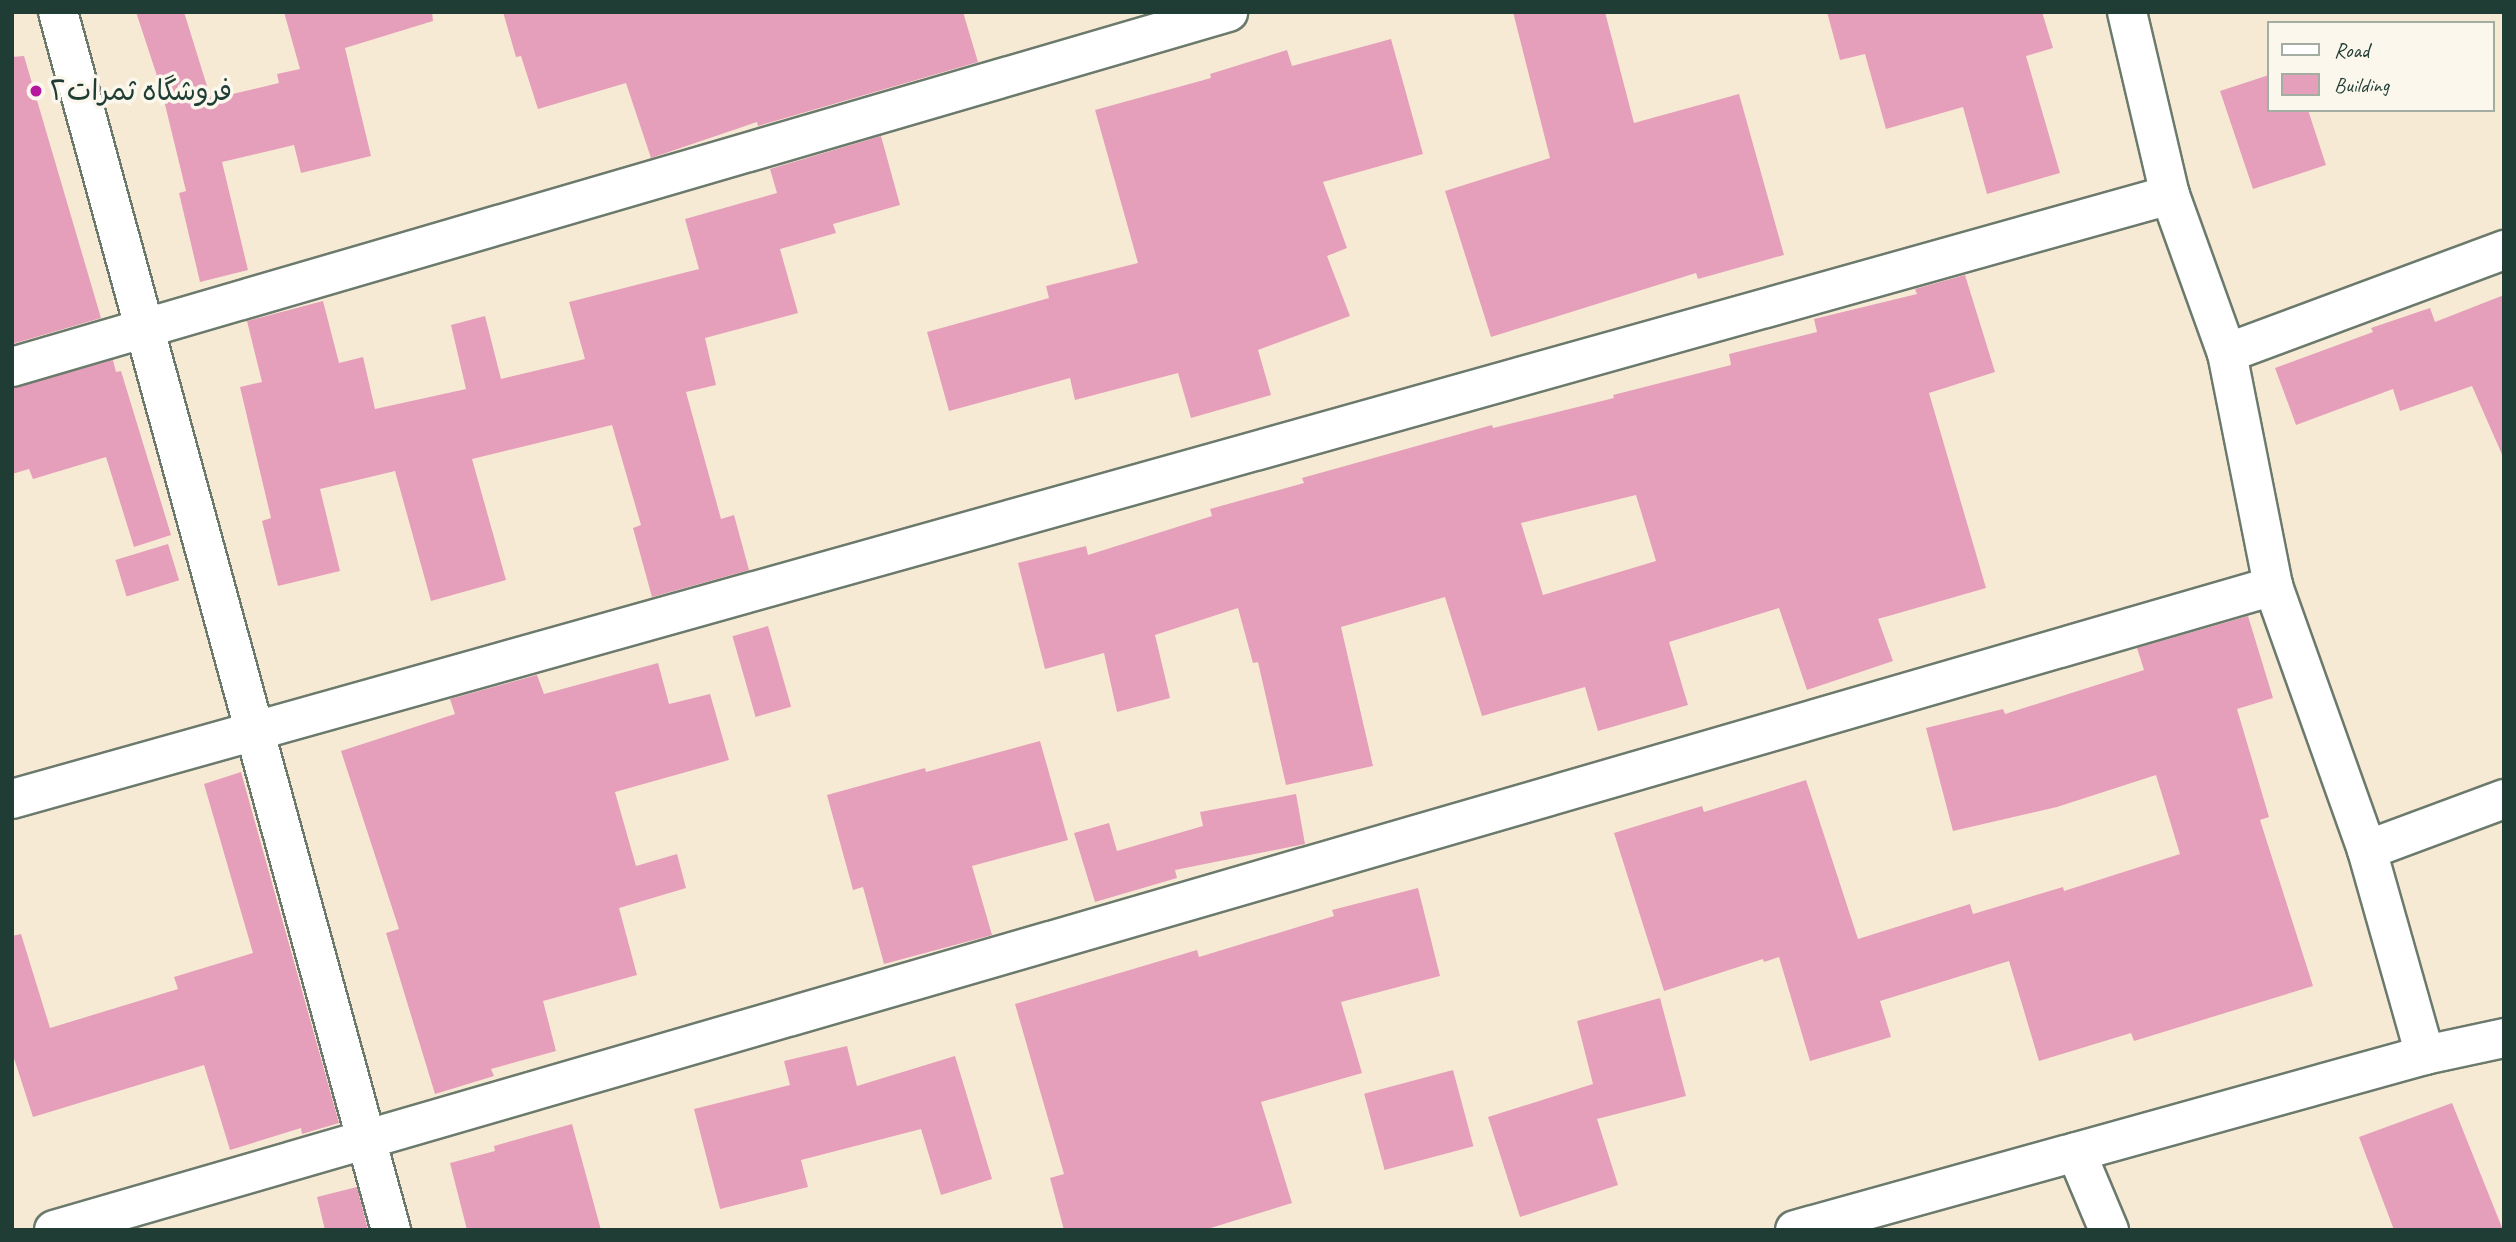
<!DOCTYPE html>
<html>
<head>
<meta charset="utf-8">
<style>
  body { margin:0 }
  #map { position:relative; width:2516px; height:1242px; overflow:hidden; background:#f7ead5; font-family:Caveat,"Playpen Sans Arabic",sans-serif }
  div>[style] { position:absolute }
  .building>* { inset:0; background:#e59fba; transform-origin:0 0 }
  .roads { filter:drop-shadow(2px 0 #6b7a6c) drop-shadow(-2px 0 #6b7a6c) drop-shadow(0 2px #6b7a6c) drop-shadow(0 -2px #6b7a6c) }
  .street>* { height:38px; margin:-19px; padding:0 19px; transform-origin:19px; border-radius:19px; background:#fff }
  .dots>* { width:19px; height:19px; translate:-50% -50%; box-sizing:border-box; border:4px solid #fbf7ec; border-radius:50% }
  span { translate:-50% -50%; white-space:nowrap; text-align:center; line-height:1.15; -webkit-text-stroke:7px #fbf7ec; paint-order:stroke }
  .poi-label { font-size:28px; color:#1f3d34 }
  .left { translate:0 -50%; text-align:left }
  .frame { position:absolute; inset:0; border:14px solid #1f3d34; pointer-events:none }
  .legend { position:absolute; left:2267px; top:21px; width:228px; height:91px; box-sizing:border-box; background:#fbf7ec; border:2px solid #a3ada2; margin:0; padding:9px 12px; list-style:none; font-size:21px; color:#1f3d34 }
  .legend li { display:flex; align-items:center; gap:14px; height:35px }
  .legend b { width:35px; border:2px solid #a3ada2 }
</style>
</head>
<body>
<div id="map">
  <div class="building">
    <i style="clip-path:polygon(136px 12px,184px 12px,211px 99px,279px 83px,277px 74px,300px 69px,284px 12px,432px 12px,433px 21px,345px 48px,371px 156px,301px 173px,294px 145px,222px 162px,248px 270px,200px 282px,179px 193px,186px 191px,161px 88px)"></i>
    <i style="clip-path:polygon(503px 12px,963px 12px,978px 62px,758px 126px,757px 122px,651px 158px,626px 83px,538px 109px,521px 56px,516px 57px)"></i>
    <i style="clip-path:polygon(1513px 12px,1605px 12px,1634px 123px,1739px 94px,1784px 255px,1698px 279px,1696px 273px,1491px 337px,1445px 191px,1550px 158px)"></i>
    <i style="clip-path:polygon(1827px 12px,2042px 12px,2053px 48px,2026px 56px,2060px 173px,1987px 194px,1963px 107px,1886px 129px,1865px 54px,1840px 60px)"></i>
    <i style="clip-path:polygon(1391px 39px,1423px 154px,1323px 182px,1347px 248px,1327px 256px,1350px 316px,1258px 350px,1271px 395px,1191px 418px,1178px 373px,1075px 400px,1070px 378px,949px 411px,927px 332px,1049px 298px,1046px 286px,1138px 263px,1095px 110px,1211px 78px,1210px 74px,1287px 50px,1292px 66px)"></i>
    <i style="clip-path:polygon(24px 56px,101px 318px,12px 344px,12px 57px)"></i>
    <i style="clip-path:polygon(2269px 75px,2269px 110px,2308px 110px,2326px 165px,2253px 189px,2220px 91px)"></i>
    <i style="clip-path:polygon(881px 136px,900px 205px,833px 224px,836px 233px,780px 249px,798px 313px,705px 338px,716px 385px,686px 392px,721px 519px,734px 515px,749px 570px,652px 597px,633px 528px,641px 525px,612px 425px,472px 459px,506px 580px,431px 601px,395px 471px,320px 489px,340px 571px,278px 586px,262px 521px,271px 518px,240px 387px,262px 382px,247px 321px,323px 301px,339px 363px,363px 357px,375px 409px,466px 389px,451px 325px,485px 316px,501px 379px,585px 359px,569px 302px,699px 269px,685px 219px,777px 193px,770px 169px)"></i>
    <i style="clip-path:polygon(evenodd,1965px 275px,1995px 372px,1929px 393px,1986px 588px,1878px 619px,1893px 661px,1807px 690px,1779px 608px,1669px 642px,1688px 705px,1598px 731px,1585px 687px,1482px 716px,1445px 597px,1341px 627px,1373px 766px,1286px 785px,1258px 662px,1253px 663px,1238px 608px,1155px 635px,1170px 698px,1117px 712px,1104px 653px,1045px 669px,1018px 563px,1086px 546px,1088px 555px,1212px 516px,1210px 509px,1304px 483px,1302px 478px,1492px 425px,1493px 428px,1614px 398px,1613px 395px,1731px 365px,1729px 354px,1817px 332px,1814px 319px,1917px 294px,1915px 289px,1965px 275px,1636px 495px,1656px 561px,1543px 595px,1521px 523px,1636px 495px)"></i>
    <i style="clip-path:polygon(2504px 295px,2504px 459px,2472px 386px,2400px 411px,2393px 389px,2296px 425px,2275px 368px,2373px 332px,2371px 328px,2430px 308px,2435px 322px)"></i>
    <i style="clip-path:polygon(113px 360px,116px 372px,121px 371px,171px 535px,134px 547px,106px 457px,33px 479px,29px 469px,12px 474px,12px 388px)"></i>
    <i style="left:168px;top:544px;width:38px;height:55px;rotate:73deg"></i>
    <i style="clip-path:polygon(2248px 616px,2273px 698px,2237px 709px,2269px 817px,2260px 820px,2313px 986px,2134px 1041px,2131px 1033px,2039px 1061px,2009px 961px,1880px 1001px,1891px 1037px,1810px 1061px,1779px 957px,1764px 962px,1763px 959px,1664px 991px,1614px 833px,1702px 806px,1704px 812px,1806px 780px,1858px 939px,1970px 904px,1973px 914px,2063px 887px,2064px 891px,2180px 854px,2156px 775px,2057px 807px,1953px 831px,1926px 728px,2003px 709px,2005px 714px,2144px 670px,2137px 648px)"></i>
    <i style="left:768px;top:626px;width:84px;height:37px;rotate:74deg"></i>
    <i style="clip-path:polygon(658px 663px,669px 704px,710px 694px,729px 760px,615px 792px,636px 866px,677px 854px,686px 888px,619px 908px,637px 975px,543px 1001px,556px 1051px,491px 1069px,494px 1076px,435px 1094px,386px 933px,399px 929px,341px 751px,455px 714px,450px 699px,537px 675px,544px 694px)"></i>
    <i style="clip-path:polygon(1040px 741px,1068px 840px,972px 866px,992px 935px,884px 964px,863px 887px,853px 890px,827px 795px,925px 768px,926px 772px)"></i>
    <i style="clip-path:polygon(241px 772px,339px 1123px,302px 1134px,301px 1128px,230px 1150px,204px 1065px,33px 1117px,12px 1052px,12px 936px,21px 934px,50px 1028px,178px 989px,174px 977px,253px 953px,204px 784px)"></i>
    <i style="clip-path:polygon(1296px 794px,1305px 844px,1175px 870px,1177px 878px,1095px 902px,1074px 833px,1109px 823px,1117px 851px,1203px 826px,1200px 812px)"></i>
    <i style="clip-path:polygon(1418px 888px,1440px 976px,1341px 1002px,1362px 1073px,1261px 1102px,1292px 1203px,1204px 1230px,1064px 1230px,1050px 1178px,1064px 1174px,1015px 1004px,1197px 950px,1199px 957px,1334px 916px,1332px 910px)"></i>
    <i style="clip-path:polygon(1660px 998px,1686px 1096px,1597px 1119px,1618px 1185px,1520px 1217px,1488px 1117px,1593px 1084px,1577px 1021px)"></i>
    <i style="clip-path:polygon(847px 1046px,857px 1086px,955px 1056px,992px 1179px,941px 1195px,921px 1129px,801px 1160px,808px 1187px,720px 1209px,694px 1109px,790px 1085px,784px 1061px)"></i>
    <i style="left:1453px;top:1070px;width:79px;height:92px;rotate:75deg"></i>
    <i style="clip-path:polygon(2452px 1103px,2503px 1230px,2394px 1230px,2359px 1137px)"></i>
    <i style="clip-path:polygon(572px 1124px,601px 1230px,467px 1230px,450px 1163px,495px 1151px,494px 1146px)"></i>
    <i style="clip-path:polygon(357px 1187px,368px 1230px,325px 1230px,317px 1197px)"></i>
  </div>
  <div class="roads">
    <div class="street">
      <i style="left:58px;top:12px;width:1263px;rotate:74.71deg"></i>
      <i style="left:2127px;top:12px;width:188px;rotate:76.8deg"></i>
      <i style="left:2170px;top:195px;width:168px;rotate:70.2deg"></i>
      <i style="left:2227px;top:353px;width:237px;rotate:78.8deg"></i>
      <i style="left:2273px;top:586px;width:280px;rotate:70.4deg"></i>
      <i style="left:2367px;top:850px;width:213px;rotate:74.2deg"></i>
      <i style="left:2227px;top:353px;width:296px;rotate:-20.4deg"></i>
      <i style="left:12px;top:367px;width:1267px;rotate:-16.27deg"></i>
      <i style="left:12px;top:799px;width:2241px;rotate:-15.64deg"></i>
      <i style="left:2367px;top:850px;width:146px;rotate:-20.4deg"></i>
      <i style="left:2076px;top:1152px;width:85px;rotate:67.1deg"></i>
      <i style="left:54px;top:1230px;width:2311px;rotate:-16.18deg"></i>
      <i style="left:1795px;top:1230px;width:654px;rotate:-15.52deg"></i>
      <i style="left:2425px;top:1055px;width:81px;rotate:-12.1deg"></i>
    </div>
  </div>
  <div class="dots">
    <i style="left:36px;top:91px;background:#b5179e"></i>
  </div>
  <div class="poi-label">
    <span class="left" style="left:50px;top:91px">فروشگاه ثمرات٢</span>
  </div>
  <div class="frame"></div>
  <ul class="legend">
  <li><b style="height:9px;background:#fff"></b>Road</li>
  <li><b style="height:19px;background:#e59fba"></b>Building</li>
  </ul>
</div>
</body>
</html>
